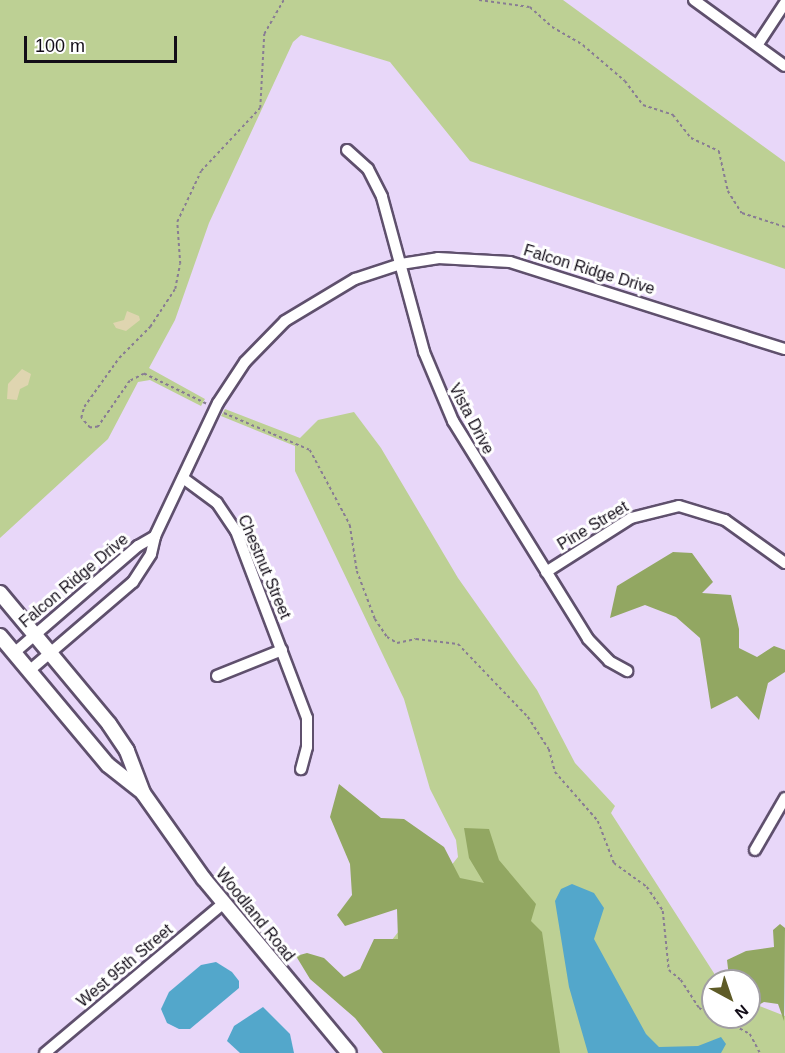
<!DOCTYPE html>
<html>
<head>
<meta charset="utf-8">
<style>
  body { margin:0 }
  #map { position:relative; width:785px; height:1053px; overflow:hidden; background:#e8d7f9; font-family:Helvetica,sans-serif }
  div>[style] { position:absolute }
  .green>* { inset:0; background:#bdd094 }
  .forest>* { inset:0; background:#92a762 }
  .sand>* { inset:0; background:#dfd5b0 }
  .water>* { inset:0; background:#53a7cb }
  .path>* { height:1.5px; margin-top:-0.75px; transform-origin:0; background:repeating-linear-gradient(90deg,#887c93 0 3px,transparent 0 6px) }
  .roads { filter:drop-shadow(2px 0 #5f506d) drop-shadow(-2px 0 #5f506d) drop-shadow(0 2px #5f506d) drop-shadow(0 -2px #5f506d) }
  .street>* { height:10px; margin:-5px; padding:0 5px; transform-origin:5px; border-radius:5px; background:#fff }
  .secondary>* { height:14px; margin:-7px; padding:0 7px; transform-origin:7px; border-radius:7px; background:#fff }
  span { translate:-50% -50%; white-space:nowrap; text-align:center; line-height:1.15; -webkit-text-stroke:6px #fff; paint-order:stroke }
  .street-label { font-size:16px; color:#130d18 }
  .north { position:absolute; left:701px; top:969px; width:60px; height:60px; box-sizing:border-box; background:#fff; border:2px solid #a19ea3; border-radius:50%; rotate:140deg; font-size:16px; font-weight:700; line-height:24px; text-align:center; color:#130d18 }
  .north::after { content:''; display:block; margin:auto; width:21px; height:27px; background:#5e5b27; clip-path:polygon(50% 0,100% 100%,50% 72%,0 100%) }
  .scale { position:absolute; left:24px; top:36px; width:153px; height:27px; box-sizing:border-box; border:3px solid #130d18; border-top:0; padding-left:8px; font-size:18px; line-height:21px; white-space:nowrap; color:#130d18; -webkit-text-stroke:4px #fff; paint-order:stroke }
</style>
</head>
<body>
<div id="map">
  <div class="green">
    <i style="clip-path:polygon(0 0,563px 0,785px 162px,785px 269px,470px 161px,390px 62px,301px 35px,293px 42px,209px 223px,175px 320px,149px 368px,205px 399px,201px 406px,150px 380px,138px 382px,108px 439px,0 538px)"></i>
    <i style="clip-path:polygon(225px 409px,300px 438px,318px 420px,354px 412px,381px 448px,458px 578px,537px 690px,575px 763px,615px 806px,611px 813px,719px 981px,713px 981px,713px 1017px,749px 1017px,749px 1002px,785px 1016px,785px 1053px,394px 1053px,348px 995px,458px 857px,456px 840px,430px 789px,404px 699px,295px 471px,295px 446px,221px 416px)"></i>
  </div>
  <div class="forest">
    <i style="clip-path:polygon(673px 552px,692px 553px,713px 582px,702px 593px,731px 595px,739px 629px,739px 648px,757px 657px,774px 646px,785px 650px,785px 672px,768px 683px,759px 720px,737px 696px,711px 709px,700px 638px,676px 617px,645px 605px,610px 618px,617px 586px)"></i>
    <i style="clip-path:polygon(339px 784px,381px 818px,404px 819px,444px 847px,460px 878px,484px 883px,469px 858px,464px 828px,489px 829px,499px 860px,536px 904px,531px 921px,542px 932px,560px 1053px,383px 1053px,355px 1018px,310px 979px,296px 956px,307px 953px,324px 958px,344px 977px,360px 969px,374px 939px,398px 939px,397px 909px,345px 926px,337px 915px,352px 895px,350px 864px,330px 817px)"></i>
    <i style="clip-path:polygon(780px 924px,785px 928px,784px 1021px,778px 1004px,764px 1002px,749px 1010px,749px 981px,721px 981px,729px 977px,727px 960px,746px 951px,774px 947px,773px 930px)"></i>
  </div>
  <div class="sand">
    <i style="clip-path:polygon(127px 311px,139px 316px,140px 320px,126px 331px,116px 328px,113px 323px,124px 320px)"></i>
    <i style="clip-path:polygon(22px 369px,31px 374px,28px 385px,20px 389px,17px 400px,7px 399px,8px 384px)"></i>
  </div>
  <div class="water">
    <i style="clip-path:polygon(572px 884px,594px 893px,604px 908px,594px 939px,646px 1034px,659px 1047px,698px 1046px,721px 1037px,726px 1044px,721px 1053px,588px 1053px,569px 987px,555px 901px,561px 889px)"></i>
    <i style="clip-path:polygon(216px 962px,232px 972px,239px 981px,239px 988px,190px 1029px,179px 1029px,167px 1023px,161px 1009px,169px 992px,201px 965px)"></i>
    <i style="clip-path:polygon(263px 1007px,290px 1034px,294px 1053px,240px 1053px,227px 1041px,234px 1026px)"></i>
  </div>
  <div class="path">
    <i style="left:479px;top:0;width:51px;rotate:7.8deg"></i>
    <i style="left:530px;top:7px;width:30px;rotate:42deg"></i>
    <i style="left:552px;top:27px;width:36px;rotate:30deg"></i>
    <i style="left:583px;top:45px;width:55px;rotate:40.6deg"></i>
    <i style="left:625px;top:81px;width:30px;rotate:53deg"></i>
    <i style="left:643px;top:105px;width:32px;rotate:18deg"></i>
    <i style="left:673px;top:115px;width:29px;rotate:52deg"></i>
    <i style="left:691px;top:138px;width:31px;rotate:25deg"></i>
    <i style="left:719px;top:151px;width:41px;rotate:77.3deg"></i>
    <i style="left:728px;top:191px;width:26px;rotate:58deg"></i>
    <i style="left:742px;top:213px;width:45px;rotate:18deg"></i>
    <i style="left:206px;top:404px;width:69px;rotate:-154.2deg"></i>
    <i style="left:144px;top:374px;width:16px;rotate:153deg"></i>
    <i style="left:130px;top:381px;width:56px;rotate:124.8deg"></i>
    <i style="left:98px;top:427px;width:8px;rotate:173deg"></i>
    <i style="left:90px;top:428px;width:13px;rotate:-132deg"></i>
    <i style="left:81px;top:418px;width:11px;rotate:-75deg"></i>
    <i style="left:84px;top:407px;width:60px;rotate:-54.5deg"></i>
    <i style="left:119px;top:358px;width:44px;rotate:-45deg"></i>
    <i style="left:150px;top:327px;width:45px;rotate:-56.7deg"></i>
    <i style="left:175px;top:289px;width:25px;rotate:-79deg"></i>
    <i style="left:180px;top:264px;width:42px;rotate:-94.1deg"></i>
    <i style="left:177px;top:222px;width:56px;rotate:-64.8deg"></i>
    <i style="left:201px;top:171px;width:86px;rotate:-46.9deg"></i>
    <i style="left:260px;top:108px;width:74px;rotate:-86.9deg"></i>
    <i style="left:264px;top:34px;width:39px;rotate:-60deg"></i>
    <i style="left:224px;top:413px;width:94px;rotate:23.3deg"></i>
    <i style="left:310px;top:450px;width:85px;rotate:61.9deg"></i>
    <i style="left:350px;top:525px;width:47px;rotate:81.3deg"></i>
    <i style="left:357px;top:571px;width:51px;rotate:69.4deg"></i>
    <i style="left:375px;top:619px;width:22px;rotate:56deg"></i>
    <i style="left:387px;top:637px;width:12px;rotate:31deg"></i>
    <i style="left:397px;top:643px;width:19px;rotate:-12deg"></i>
    <i style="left:416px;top:639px;width:42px;rotate:6.8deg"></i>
    <i style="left:458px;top:644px;width:101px;rotate:46.2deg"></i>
    <i style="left:528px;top:717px;width:38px;rotate:57deg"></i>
    <i style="left:549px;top:749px;width:24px;rotate:75deg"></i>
    <i style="left:555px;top:772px;width:65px;rotate:48.7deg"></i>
    <i style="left:598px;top:821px;width:45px;rotate:69.1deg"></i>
    <i style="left:614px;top:863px;width:41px;rotate:36deg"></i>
    <i style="left:647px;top:887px;width:29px;rotate:56deg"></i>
    <i style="left:663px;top:911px;width:59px;rotate:84.2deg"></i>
    <i style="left:669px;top:970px;width:16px;rotate:40deg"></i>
    <i style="left:681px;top:980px;width:33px;rotate:57deg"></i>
    <i style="left:699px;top:1008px;width:16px;rotate:30deg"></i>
    <i style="left:719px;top:1017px;width:35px;rotate:29deg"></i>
    <i style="left:750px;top:1034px;width:21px;rotate:62deg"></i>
  </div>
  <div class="roads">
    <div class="street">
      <i style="left:694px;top:0;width:112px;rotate:36deg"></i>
      <i style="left:758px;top:44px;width:49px;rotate:-56.6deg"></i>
      <i style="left:347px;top:150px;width:28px;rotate:42deg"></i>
      <i style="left:368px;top:169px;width:31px;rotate:63deg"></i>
      <i style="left:382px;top:197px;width:161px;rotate:74.8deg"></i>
      <i style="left:424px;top:352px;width:75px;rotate:67.2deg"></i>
      <i style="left:453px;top:421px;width:256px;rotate:58.2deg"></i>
      <i style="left:588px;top:639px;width:30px;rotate:46deg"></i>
      <i style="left:609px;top:661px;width:21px;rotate:29deg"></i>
      <i style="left:183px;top:478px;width:42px;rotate:36.3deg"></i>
      <i style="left:217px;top:503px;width:34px;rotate:56deg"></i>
      <i style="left:236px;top:531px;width:200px;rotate:69.2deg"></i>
      <i style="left:307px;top:718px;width:29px;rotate:90deg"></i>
      <i style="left:307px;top:747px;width:23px;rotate:105deg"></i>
      <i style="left:546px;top:572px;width:101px;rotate:-32.4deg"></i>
      <i style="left:631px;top:518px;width:49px;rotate:-14deg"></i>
      <i style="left:679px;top:506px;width:48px;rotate:16.9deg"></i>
      <i style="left:725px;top:520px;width:74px;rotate:35.6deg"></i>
      <i style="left:14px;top:653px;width:164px;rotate:-40.8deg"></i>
      <i style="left:138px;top:546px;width:20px;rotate:-30deg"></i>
      <i style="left:29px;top:671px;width:137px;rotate:-40.6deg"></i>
      <i style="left:133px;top:582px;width:33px;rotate:-57deg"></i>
      <i style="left:151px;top:554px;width:18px;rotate:-77deg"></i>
      <i style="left:155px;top:536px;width:147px;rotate:-64.7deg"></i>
      <i style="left:218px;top:403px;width:49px;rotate:-56.6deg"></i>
      <i style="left:245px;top:362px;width:57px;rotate:-45.7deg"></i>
      <i style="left:285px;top:321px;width:82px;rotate:-31deg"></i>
      <i style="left:355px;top:279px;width:48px;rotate:-18.1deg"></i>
      <i style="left:401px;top:264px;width:37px;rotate:-9deg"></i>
      <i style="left:438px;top:258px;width:72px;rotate:3.2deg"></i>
      <i style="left:510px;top:262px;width:288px;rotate:17.6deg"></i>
      <i style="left:217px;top:676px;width:70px;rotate:-21.8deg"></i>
      <i style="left:755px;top:850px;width:60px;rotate:-60deg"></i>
      <i style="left:45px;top:1053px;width:234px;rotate:-40deg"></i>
    </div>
    <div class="secondary">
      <i style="left:0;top:593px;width:170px;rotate:50.2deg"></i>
      <i style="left:109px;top:724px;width:32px;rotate:56deg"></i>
      <i style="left:127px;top:751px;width:45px;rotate:69.1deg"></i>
      <i style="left:143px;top:793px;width:105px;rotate:54.7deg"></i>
      <i style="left:204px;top:879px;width:226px;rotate:50.2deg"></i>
      <i style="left:0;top:636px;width:168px;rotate:50.1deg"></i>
      <i style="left:108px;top:765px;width:42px;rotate:38.2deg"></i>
    </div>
  </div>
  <div class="street-label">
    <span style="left:589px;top:270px;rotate:17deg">Falcon Ridge Drive</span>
    <span style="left:471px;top:419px;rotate:62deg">Vista Drive</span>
    <span style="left:593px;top:526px;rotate:-31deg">Pine Street</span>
    <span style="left:264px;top:567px;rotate:67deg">Chestnut Street</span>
    <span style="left:74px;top:581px;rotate:-40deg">Falcon Ridge Drive</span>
    <span style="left:255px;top:915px;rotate:51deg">Woodland Road</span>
    <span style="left:125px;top:966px;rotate:-40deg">West 95th Street</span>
  </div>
  <div class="north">N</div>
  <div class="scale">100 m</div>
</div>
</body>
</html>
